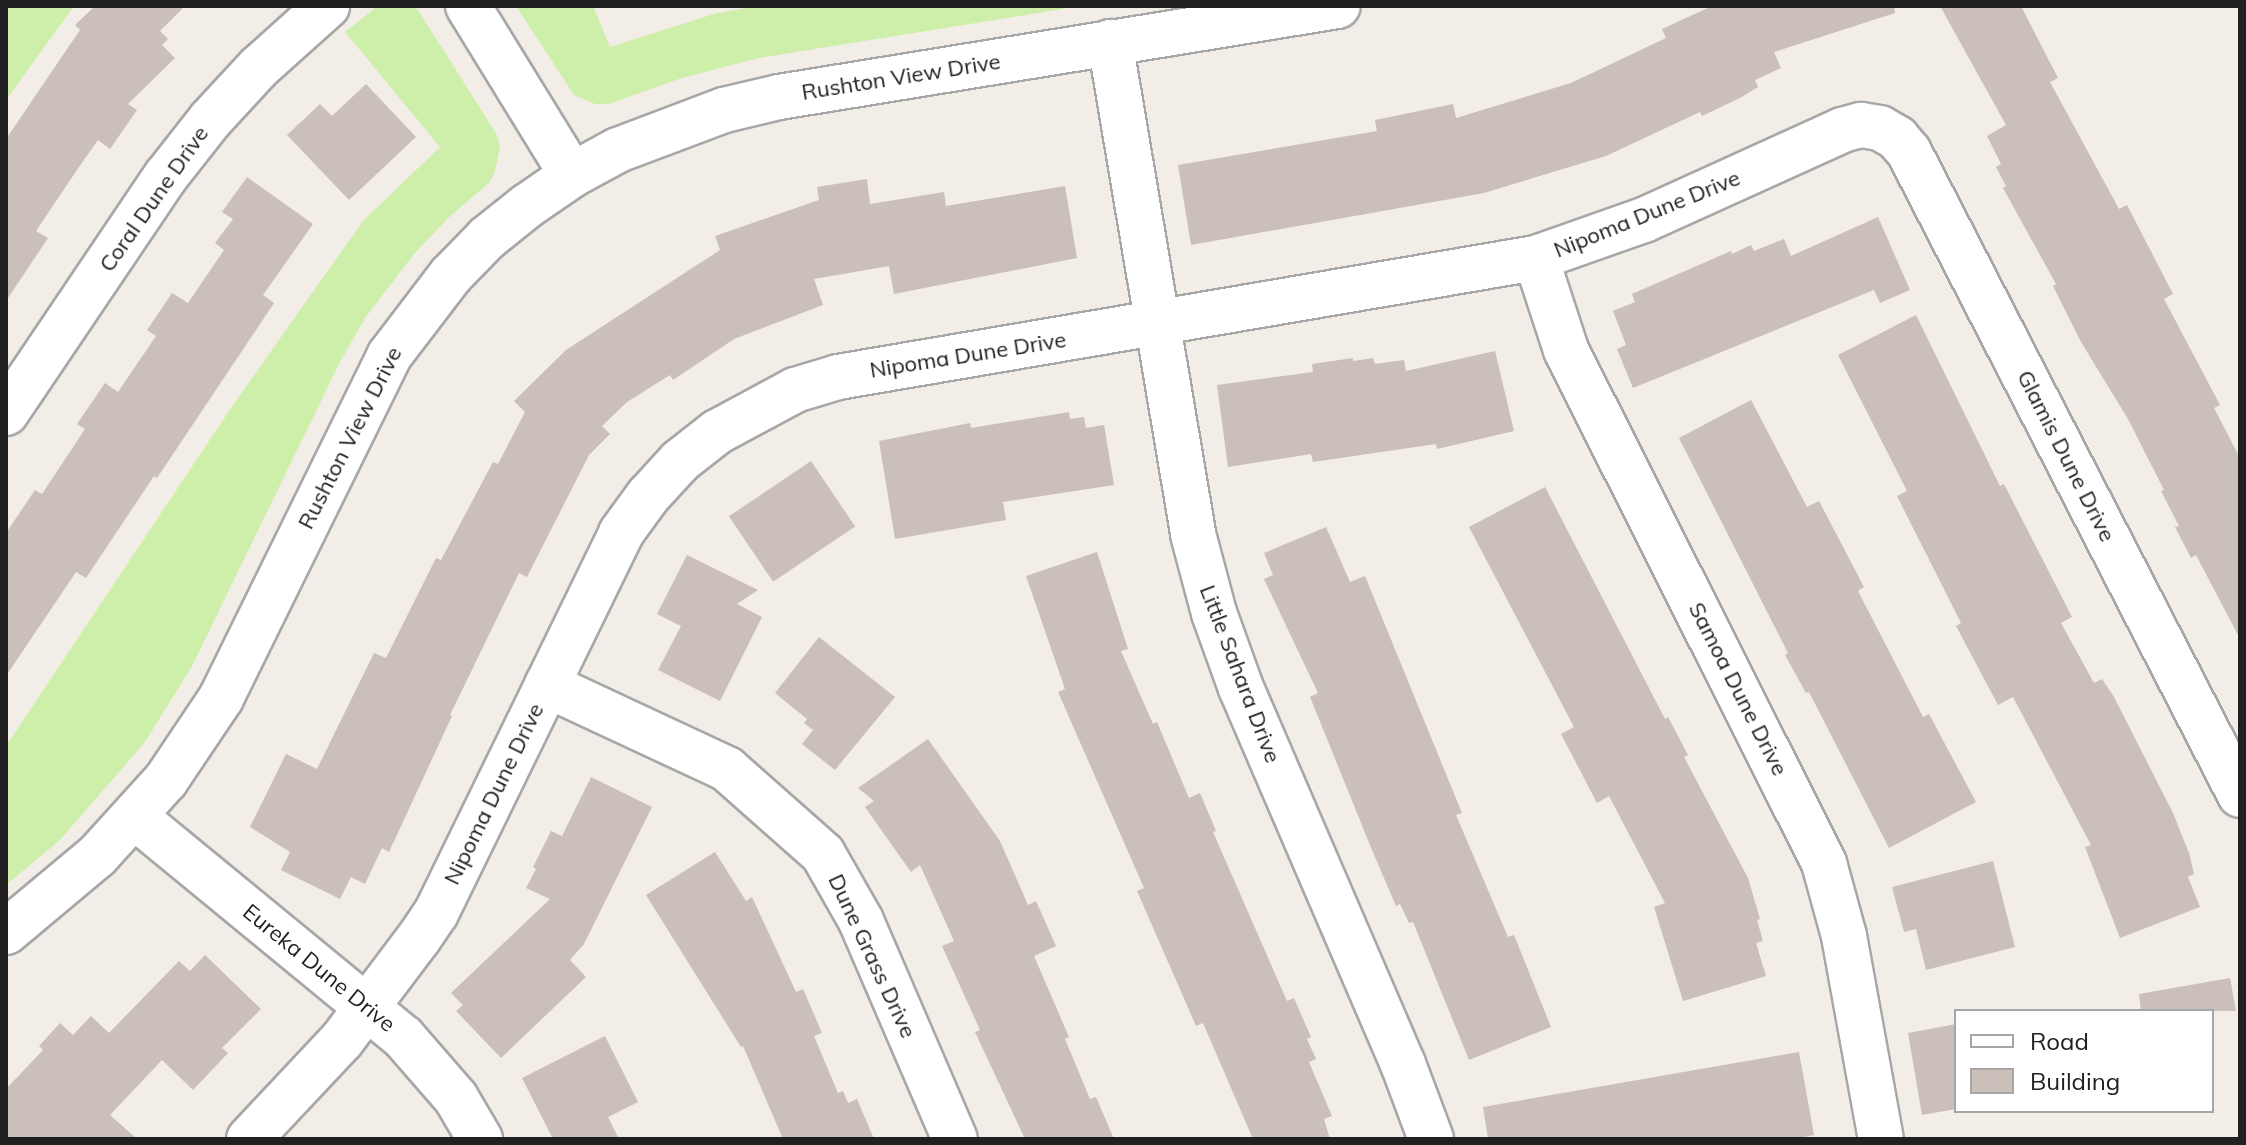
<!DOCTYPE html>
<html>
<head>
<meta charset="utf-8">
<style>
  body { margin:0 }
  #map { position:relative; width:2246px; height:1145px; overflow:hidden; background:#f2ede6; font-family:Mulish,sans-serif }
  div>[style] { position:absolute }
  .grass>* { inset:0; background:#ceefa9 }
  .building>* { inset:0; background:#cabfb9; transform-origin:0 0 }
  .roads { filter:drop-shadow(2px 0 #a7a7a7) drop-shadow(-2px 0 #a7a7a7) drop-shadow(0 2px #a7a7a7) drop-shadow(0 -2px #a7a7a7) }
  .street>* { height:44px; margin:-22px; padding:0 22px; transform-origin:22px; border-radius:22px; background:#fff }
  span { translate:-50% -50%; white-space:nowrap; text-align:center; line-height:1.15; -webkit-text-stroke:6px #fff; paint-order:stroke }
  .street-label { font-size:22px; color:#202020 }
  .frame { position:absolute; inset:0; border:8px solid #202020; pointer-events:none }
  .legend { position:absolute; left:1954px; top:1009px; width:260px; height:104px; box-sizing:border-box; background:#fff; border:2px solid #a6a6a6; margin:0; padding:10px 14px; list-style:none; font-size:24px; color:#202020 }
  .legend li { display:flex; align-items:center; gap:16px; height:40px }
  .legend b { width:40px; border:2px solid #a6a6a6 }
</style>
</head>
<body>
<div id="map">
  <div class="grass">
    <i style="clip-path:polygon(6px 6px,74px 6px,6px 100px)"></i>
    <i style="clip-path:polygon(378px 6px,413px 6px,418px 10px,497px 135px,500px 147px,495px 171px,489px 183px,448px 218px,414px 254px,365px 318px,340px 362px,192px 666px,145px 742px,60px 840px,6px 885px,6px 746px,233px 405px,363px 221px,440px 147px,345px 32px)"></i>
    <i style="clip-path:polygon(516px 6px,593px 6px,610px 47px,717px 13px,759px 6px,1081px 6px,759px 58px,682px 78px,609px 104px,595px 104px,574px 95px)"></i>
  </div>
  <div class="building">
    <i style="clip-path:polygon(95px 6px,185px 6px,160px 31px,168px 39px,162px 45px,175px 58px,128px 104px,137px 110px,110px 149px,98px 140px,81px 164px,36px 231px,48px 238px,6px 301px,6px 139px,80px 30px,75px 25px)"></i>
    <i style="clip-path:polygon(1712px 6px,1894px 6px,1895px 13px,1774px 52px,1781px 68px,1755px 80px,1758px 87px,1740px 98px,1702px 116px,1700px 112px,1606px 156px,1484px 193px,1191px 245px,1178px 165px,1377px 131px,1375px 120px,1453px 104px,1456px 118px,1571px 83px,1666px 38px,1662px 29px)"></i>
    <i style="clip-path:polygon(1940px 6px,2021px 6px,2058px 78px,2050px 82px,2119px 209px,2127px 205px,2173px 294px,2164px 299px,2220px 405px,2214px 408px,2240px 458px,2240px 639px,2196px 555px,2191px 558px,2175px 527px,2179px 526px,2161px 491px,2164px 490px,2128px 419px,2081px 342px,2053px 286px,2056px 284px,2003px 188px,2006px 186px,1996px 167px,2001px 164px,1987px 136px,2006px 125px)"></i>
    <i style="clip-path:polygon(366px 84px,416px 137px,349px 200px,287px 135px,320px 104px,332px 116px)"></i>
    <i style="clip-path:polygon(247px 177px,313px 224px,263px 295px,274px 303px,157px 478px,154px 476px,86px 578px,76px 572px,6px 676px,6px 533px,35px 490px,42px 494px,85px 429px,77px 424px,105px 383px,118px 392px,156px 336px,147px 330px,172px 293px,188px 303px,224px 250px,215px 243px,233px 219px,222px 212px)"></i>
    <i style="clip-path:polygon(867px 179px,870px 204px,944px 192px,946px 206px,1065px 186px,1077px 258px,894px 294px,889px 266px,814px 279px,823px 305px,734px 339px,673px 380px,670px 375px,627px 402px,602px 426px,610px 434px,589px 455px,527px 577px,519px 573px,450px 715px,452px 716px,389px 852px,382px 848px,365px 884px,351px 877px,340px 899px,281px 870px,290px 852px,250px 827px,286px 754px,317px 769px,374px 653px,386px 658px,436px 558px,441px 560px,493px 462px,498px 464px,525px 412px,514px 401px,566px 350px,720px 250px,715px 236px,819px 200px,817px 187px)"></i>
    <i style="clip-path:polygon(1878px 217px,1910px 290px,1880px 303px,1874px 290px,1633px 388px,1617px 349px,1626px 345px,1613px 311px,1635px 302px,1632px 294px,1731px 251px,1732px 254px,1751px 245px,1754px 251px,1784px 239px,1791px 256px)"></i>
    <i style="clip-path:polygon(1916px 315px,2000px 486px,2004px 484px,2072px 617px,2061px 623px,2094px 683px,2102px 679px,2114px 697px,2173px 813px,2189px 853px,2194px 874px,2188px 877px,2200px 907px,2120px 938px,2085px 847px,2091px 845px,2013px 697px,1998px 705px,1956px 626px,1961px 623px,1897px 496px,1907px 491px,1838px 355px)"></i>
    <i style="clip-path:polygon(1495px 351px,1514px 431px,1437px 449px,1436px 444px,1313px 462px,1311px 454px,1228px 467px,1217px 385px,1313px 372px,1312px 364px,1353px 358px,1353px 361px,1373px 358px,1375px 364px,1404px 360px,1406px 371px)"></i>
    <i style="clip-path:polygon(1751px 400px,1807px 507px,1819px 501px,1864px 587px,1858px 591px,1923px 717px,1929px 714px,1976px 802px,1889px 848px,1809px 692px,1806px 693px,1785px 655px,1788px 653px,1679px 438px)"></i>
    <i style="clip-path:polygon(1069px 412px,1070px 419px,1084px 417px,1086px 428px,1104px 425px,1114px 485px,1003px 502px,1006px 520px,895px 539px,879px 441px,970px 423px,971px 428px)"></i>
    <i style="left:811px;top:461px;width:79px;height:99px;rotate:56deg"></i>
    <i style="clip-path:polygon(1545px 487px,1665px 719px,1668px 717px,1688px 755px,1684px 757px,1748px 878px,1760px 919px,1757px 920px,1763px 941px,1756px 943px,1766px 976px,1683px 1001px,1654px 907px,1665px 903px,1609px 796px,1597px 803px,1561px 734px,1574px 727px,1469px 527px)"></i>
    <i style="clip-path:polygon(1326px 527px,1350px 582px,1365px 576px,1462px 813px,1456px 815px,1508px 937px,1514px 935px,1551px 1027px,1469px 1060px,1413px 922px,1409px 923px,1400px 904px,1396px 906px,1372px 850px,1310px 697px,1318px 693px,1264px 579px,1273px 575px,1264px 553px)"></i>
    <i style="clip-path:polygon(1097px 552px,1128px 649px,1121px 651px,1153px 724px,1157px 722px,1189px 798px,1200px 793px,1216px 831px,1213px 832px,1287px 1001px,1294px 998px,1311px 1037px,1307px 1039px,1316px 1059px,1309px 1062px,1332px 1116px,1324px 1119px,1330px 1139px,1253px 1139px,1203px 1023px,1196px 1026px,1137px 891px,1144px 888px,1058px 692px,1065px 689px,1026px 576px)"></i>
    <i style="clip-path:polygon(687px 555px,758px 590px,737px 604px,762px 617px,720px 701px,658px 670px,681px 626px,657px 614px)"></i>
    <i style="clip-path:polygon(819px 637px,895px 697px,835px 770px,802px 744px,813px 730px,804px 723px,807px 719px,775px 693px)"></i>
    <i style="clip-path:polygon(928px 739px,1000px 841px,1028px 905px,1036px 901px,1056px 946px,1034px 956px,1069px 1037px,1065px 1039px,1090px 1099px,1096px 1097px,1114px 1139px,1025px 1139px,975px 1032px,980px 1030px,942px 946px,954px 941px,920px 865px,911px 872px,865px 807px,874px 801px,858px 788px)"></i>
    <i style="clip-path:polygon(591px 777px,652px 807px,584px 944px,570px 960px,586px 977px,501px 1058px,456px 1011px,463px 1005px,451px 993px,550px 899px,526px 888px,536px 869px,533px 867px,551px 831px,562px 836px)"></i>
    <i style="clip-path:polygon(715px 852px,746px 901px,752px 897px,796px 992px,803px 989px,822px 1033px,814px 1036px,838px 1093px,843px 1091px,848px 1103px,857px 1099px,874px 1139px,783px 1139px,743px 1046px,741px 1047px,646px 895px)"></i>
    <i style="clip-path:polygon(1993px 861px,2015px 947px,1926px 970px,1916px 929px,1904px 932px,1892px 887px)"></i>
    <i style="clip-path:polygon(205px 955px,261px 1009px,222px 1048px,228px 1053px,193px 1090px,162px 1060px,110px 1115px,137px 1139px,6px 1139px,6px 1089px,43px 1050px,39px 1046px,60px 1023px,73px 1035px,91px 1016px,109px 1033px,179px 961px,190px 971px)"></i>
    <i style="clip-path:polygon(2230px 978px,2236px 1011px,2141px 1011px,2139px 994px)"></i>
    <i style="clip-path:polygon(1956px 1024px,1956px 1109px,1922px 1115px,1908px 1033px)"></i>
    <i style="clip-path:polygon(605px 1036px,638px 1102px,608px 1117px,619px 1139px,553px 1139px,522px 1078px)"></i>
    <i style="clip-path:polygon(1799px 1052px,1814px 1135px,1794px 1139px,1488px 1139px,1483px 1107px)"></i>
  </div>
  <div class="roads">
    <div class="street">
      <i style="left:468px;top:6px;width:198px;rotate:58.4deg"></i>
      <i style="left:1110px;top:42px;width:499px;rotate:80.4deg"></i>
      <i style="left:1193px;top:534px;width:82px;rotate:75.1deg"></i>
      <i style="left:1214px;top:613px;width:80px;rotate:70.2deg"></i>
      <i style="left:1241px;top:688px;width:409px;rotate:66.7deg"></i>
      <i style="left:1403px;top:1064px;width:80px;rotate:69.5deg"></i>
      <i style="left:1536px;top:258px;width:97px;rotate:71.9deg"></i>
      <i style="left:1566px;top:350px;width:574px;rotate:63.3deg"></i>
      <i style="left:1824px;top:863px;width:76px;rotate:74.7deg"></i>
      <i style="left:1844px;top:936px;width:206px;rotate:79.7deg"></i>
      <i style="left:6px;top:413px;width:286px;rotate:-56deg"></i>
      <i style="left:166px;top:176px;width:71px;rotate:-51.8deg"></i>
      <i style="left:210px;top:120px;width:71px;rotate:-47.3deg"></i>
      <i style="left:258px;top:68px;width:93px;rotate:-41.9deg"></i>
      <i style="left:547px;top:685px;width:199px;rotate:25deg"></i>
      <i style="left:727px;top:769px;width:128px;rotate:41.5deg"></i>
      <i style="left:823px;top:854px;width:77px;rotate:60.4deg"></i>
      <i style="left:861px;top:921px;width:237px;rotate:66.7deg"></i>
      <i style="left:135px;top:817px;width:347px;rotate:39.4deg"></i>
      <i style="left:403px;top:1037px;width:81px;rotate:49deg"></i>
      <i style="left:456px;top:1098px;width:48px;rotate:59.7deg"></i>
      <i style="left:6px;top:932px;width:119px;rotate:-39.9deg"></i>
      <i style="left:97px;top:856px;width:103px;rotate:-47.8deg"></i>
      <i style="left:166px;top:780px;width:99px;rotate:-56.1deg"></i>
      <i style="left:221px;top:698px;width:381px;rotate:-63.8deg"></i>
      <i style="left:389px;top:356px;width:102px;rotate:-52.6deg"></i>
      <i style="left:451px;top:275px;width:52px;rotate:-45.8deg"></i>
      <i style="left:487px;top:238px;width:51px;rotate:-38.7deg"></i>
      <i style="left:527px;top:206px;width:55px;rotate:-34.6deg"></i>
      <i style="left:572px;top:175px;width:52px;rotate:-28.5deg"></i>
      <i style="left:618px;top:150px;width:113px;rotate:-20.7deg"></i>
      <i style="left:724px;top:110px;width:57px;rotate:-13.3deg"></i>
      <i style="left:779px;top:97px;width:566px;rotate:-9.25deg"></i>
      <i style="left:249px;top:1139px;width:136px;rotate:-46.8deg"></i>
      <i style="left:342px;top:1040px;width:128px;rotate:-53deg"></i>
      <i style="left:419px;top:938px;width:30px;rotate:-56deg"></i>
      <i style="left:436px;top:913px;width:423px;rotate:-64deg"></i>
      <i style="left:621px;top:533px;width:46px;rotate:-53.9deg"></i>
      <i style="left:648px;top:496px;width:47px;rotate:-47.6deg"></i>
      <i style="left:680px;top:461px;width:47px;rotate:-38.1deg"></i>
      <i style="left:717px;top:432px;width:89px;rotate:-28.3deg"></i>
      <i style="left:795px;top:390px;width:45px;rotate:-16.8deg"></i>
      <i style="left:838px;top:377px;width:708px;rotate:-9.68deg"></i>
      <i style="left:1536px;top:258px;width:114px;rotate:-19.4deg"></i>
      <i style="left:1644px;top:220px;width:217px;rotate:-24.4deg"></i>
      <i style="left:1842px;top:130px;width:20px;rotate:-15deg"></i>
      <i style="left:1861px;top:125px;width:19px;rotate:9deg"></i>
      <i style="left:1880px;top:128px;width:20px;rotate:30deg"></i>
      <i style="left:1897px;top:138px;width:18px;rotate:49deg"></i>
      <i style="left:1909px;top:152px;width:723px;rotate:62.76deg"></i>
    </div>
  </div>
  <div class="street-label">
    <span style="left:901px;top:77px;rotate:-9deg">Rushton View Drive</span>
    <span style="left:154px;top:199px;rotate:-55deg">Coral Dune Drive</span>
    <span style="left:1647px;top:214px;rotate:-22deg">Nipoma Dune Drive</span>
    <span style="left:968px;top:355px;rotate:-9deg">Nipoma Dune Drive</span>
    <span style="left:350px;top:438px;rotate:-63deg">Rushton View Drive</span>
    <span style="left:2066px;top:456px;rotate:63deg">Glamis Dune Drive</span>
    <span style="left:1240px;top:674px;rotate:69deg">Little Sahara Drive</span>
    <span style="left:1738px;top:689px;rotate:63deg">Samoa Dune Drive</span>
    <span style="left:494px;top:794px;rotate:-64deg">Nipoma Dune Drive</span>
    <span style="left:872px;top:956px;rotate:65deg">Dune Grass Drive</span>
    <span style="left:319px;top:968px;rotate:39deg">Eureka Dune Drive</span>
  </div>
  <div class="frame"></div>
  <ul class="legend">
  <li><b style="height:10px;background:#fff"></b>Road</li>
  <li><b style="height:22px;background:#cabfb9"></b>Building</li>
  </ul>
</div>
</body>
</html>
